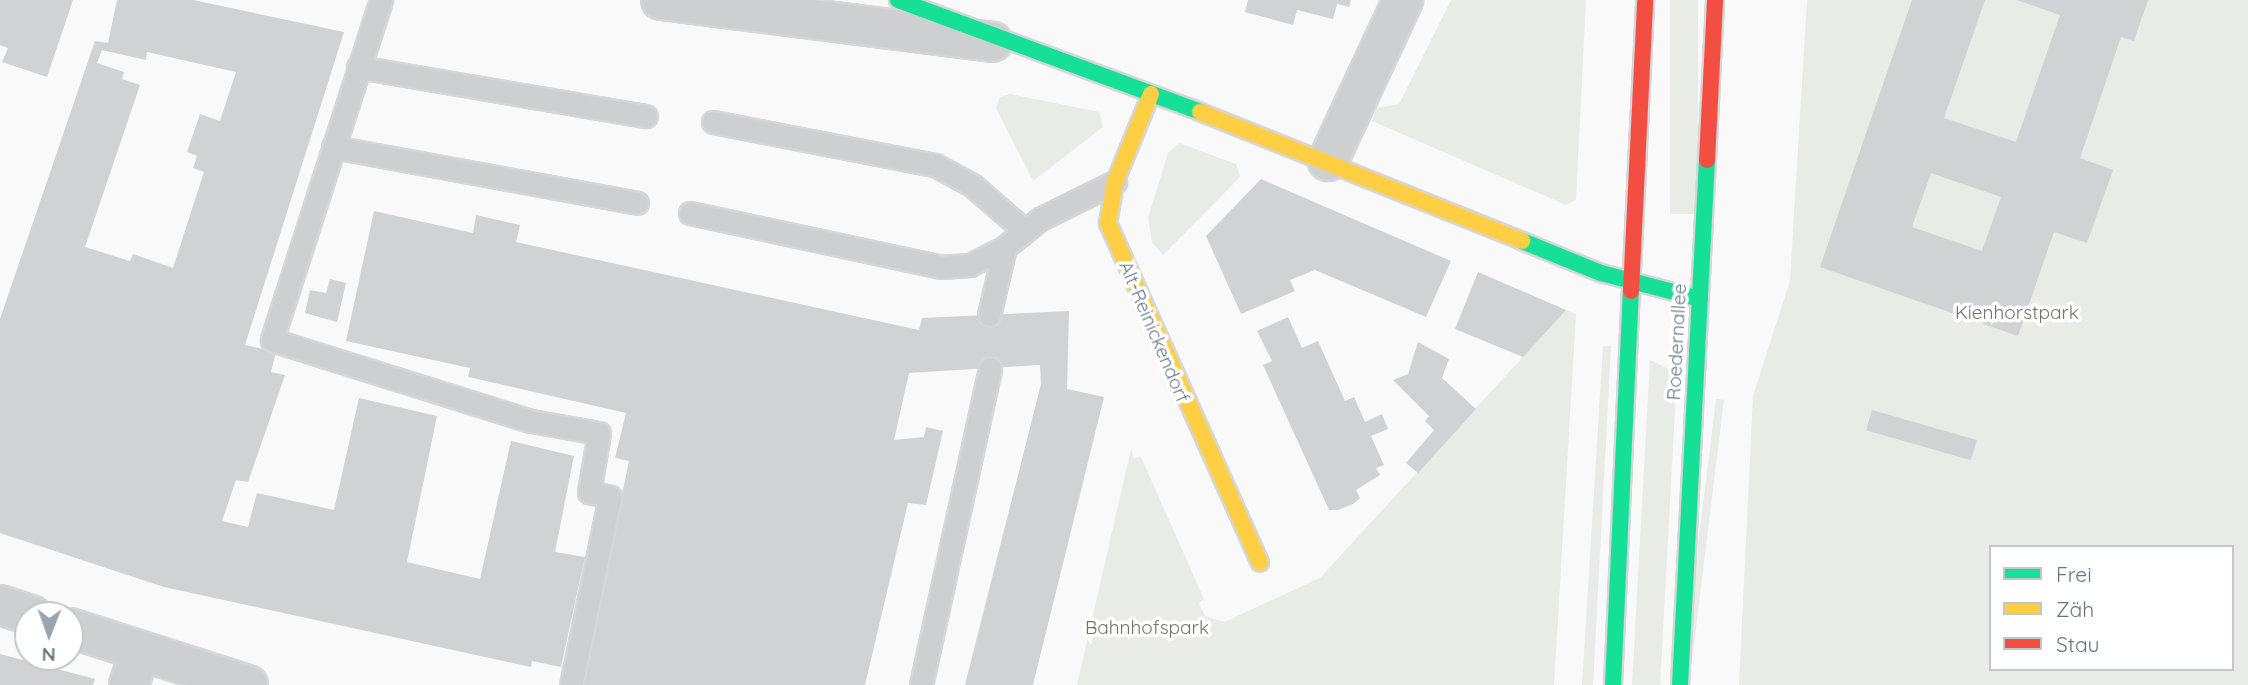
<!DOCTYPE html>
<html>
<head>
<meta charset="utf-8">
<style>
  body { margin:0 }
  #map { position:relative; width:2248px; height:685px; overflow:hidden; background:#f9f9f9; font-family:Quicksand,sans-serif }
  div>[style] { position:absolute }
  .green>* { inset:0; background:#e8ebe6; transform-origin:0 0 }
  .building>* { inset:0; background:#d0d2d3; transform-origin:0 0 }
  .roads { filter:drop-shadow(2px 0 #d5d6d7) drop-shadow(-2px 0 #d5d6d7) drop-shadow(0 2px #d5d6d7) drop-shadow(0 -2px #d5d6d7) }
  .lane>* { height:21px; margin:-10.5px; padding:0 10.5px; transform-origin:10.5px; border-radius:10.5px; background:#cecfd0 }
  .street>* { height:38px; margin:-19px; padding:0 19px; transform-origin:19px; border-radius:19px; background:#cecfd0 }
  .fast>* { height:16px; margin:-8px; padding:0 8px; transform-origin:8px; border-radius:8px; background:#16e098 }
  .slow>* { height:16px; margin:-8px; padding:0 8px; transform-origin:8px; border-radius:8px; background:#ffcf43 }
  .jam>* { height:16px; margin:-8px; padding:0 8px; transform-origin:8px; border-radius:8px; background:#f24e42 }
  span { translate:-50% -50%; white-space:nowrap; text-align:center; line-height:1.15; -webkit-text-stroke:7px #fff; paint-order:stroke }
  .park-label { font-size:19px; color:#687a64 }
  .street-label { font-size:19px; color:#657683 }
  .legend { position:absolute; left:1989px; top:545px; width:245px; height:126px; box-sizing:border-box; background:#fff; border:2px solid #c1c8cd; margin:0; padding:9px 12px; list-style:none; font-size:21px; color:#657683 }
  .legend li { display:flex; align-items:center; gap:14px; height:35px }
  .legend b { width:35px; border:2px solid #c1c8cd }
  .north { position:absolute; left:14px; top:601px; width:70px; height:70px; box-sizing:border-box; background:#fff; border:2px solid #c1c8cd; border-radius:50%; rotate:181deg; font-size:19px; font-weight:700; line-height:28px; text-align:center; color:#657683 }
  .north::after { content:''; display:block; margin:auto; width:24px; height:32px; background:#99a4ac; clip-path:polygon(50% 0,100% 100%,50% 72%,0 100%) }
</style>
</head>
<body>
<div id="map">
  <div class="green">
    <i style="clip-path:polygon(1451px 0,1586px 0,1576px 200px,1566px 205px,1372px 121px,1376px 108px,1399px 104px)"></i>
    <i style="left:1670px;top:0;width:28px;height:214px"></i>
    <i style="clip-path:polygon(evenodd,1807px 0,2248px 0,2248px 685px,1739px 685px,1753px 396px,1790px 281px,1807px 0,1991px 547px,2232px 547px,2232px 669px,1991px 669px,1991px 547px)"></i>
    <i style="clip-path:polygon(1010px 94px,1099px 112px,1103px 127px,1033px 181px,996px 108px,1000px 97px)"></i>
    <i style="clip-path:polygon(1179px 143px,1236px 164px,1240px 177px,1163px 255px,1152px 242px,1148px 218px,1168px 153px)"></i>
    <i style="clip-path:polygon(1566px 310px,1576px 314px,1554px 685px,1077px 685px,1131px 449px,1134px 458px,1141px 457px,1204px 599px,1199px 603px,1205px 616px,1224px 622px,1320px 578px)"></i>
    <i style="clip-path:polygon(1603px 346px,1611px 346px,1593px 685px,1582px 685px)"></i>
    <i style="clip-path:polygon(1650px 360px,1677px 373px,1663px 631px,1660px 685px,1632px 685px)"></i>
    <i style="left:1716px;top:399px;width:8px;height:286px;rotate:7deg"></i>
  </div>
  <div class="building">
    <i style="clip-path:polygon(0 0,73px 0,47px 77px,2px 62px,8px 48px,0 45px)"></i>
    <i style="clip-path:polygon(evenodd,117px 0,193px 0,344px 32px,245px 345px,276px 352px,271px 372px,285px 375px,248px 482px,236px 480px,222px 521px,248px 527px,257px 493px,334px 510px,359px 398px,437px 416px,407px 562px,480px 579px,511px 441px,574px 456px,555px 552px,585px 557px,561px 667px,532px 661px,531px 667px,164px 587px,0 533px,0 319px,95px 41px,108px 43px,117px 0,102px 50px,146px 60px,147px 52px,236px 72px,220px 121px,200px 114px,187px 152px,197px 156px,193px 168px,204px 172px,173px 268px,133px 254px,130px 261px,85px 247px,140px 85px,122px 79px,124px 72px,97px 63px,102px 50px)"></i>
    <i style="clip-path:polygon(1248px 0,1351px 0,1349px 7px,1337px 4px,1333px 19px,1297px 10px,1293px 25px,1245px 12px)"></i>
    <i style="clip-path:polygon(evenodd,1912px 0,1985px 0,1944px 118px,2016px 142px,2060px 15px,2017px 0,2148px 0,2134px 41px,2121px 37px,2080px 158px,2113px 170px,2087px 243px,2054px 232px,2018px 336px,1820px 267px,1912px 0,1931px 173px,2001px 197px,1982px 251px,1912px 227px,1931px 173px)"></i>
    <i style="clip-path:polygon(1261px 179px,1451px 261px,1426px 317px,1315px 270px,1290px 280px,1295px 291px,1241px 314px,1206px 236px)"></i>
    <i style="clip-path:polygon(374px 211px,473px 233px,476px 215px,520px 225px,516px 242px,919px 330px,922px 318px,1069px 311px,1067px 389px,1104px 397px,1033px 685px,965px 685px,1041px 384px,1040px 365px,909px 373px,894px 440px,924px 437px,926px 427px,943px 431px,926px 505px,908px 503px,865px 685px,582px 685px,629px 461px,615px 458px,626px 413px,468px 377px,470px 368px,346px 341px)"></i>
    <i style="clip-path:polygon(1478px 272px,1566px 310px,1523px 357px,1455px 329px)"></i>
    <i style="clip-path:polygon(330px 279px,346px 283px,337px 322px,305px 313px,310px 290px,326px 293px)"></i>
    <i style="clip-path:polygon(1288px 317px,1302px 348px,1318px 341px,1345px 401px,1354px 397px,1365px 422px,1382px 414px,1388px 429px,1371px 436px,1384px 465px,1376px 468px,1380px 475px,1356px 490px,1360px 498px,1353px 504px,1338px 510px,1329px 510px,1263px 365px,1272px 361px,1257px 331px)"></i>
    <i style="clip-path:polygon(1418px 342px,1449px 359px,1442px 378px,1476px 409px,1418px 473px,1406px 463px,1434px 430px,1425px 421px,1429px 416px,1393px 380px,1408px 374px)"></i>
    <i style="left:1872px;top:410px;width:109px;height:21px;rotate:16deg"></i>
    <i style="clip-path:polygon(0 654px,95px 679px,93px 685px,0 685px)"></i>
  </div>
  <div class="roads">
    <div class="lane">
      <i style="left:381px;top:0;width:357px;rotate:107.8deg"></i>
      <i style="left:272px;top:340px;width:271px;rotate:17.4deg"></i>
      <i style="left:531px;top:421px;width:69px;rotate:10deg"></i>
      <i style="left:599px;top:433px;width:60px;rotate:99.6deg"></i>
      <i style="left:589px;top:492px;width:22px;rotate:13deg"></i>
      <i style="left:610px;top:497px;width:192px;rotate:101.7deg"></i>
      <i style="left:358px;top:67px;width:292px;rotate:9.7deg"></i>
      <i style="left:713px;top:122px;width:226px;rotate:11deg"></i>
      <i style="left:935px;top:165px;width:42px;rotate:28.4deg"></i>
      <i style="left:972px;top:185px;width:70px;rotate:41deg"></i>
      <i style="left:333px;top:147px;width:309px;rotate:10.4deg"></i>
      <i style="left:690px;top:213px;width:257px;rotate:12.1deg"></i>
      <i style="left:941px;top:267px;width:29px;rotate:-4deg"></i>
      <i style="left:970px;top:265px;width:39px;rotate:-27deg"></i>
      <i style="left:989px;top:315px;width:70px;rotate:-76.8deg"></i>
      <i style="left:1005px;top:247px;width:45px;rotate:-38.7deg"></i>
      <i style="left:1040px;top:219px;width:84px;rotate:-26.3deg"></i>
      <i style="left:921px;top:685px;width:324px;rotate:-77.7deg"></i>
    </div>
    <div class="street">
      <i style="left:661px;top:0;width:334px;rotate:7.2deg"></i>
      <i style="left:1328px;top:161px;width:178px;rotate:-65deg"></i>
      <i style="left:0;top:605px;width:33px;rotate:18deg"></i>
      <i style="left:70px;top:628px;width:187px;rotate:17.8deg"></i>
      <i style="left:129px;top:685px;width:36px;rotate:-72deg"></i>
    </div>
    <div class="fast">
      <i style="left:898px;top:0;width:322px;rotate:20.3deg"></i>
      <i style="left:1522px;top:241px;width:85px;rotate:22.1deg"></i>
      <i style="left:1601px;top:273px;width:102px;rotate:14.7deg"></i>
      <i style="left:1613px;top:685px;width:394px;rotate:-87.4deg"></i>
      <i style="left:1680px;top:685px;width:526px;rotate:-87.06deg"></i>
    </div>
    <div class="slow">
      <i style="left:1151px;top:94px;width:95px;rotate:112.2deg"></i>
      <i style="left:1115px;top:182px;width:42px;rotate:99.7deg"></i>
      <i style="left:1108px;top:223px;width:372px;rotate:65.9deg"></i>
      <i style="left:1200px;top:112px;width:347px;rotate:21.8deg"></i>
    </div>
    <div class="jam">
      <i style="left:1707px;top:160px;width:160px;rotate:-87.1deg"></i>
      <i style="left:1631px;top:291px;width:291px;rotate:-87.2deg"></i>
    </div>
  </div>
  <div class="park-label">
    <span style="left:2017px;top:313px">Kienhorstpark</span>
    <span style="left:1147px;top:628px">Bahnhofspark</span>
  </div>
  <div class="street-label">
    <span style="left:1154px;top:332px;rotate:67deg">Alt-Reinickendorf</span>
    <span style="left:1677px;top:342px;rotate:-87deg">Roedernallee</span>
  </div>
  <ul class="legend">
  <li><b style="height:9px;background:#16e098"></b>Frei</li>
  <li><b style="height:9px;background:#ffcf43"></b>Zäh</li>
  <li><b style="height:9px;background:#f24e42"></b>Stau</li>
  </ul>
  <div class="north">N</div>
</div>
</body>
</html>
